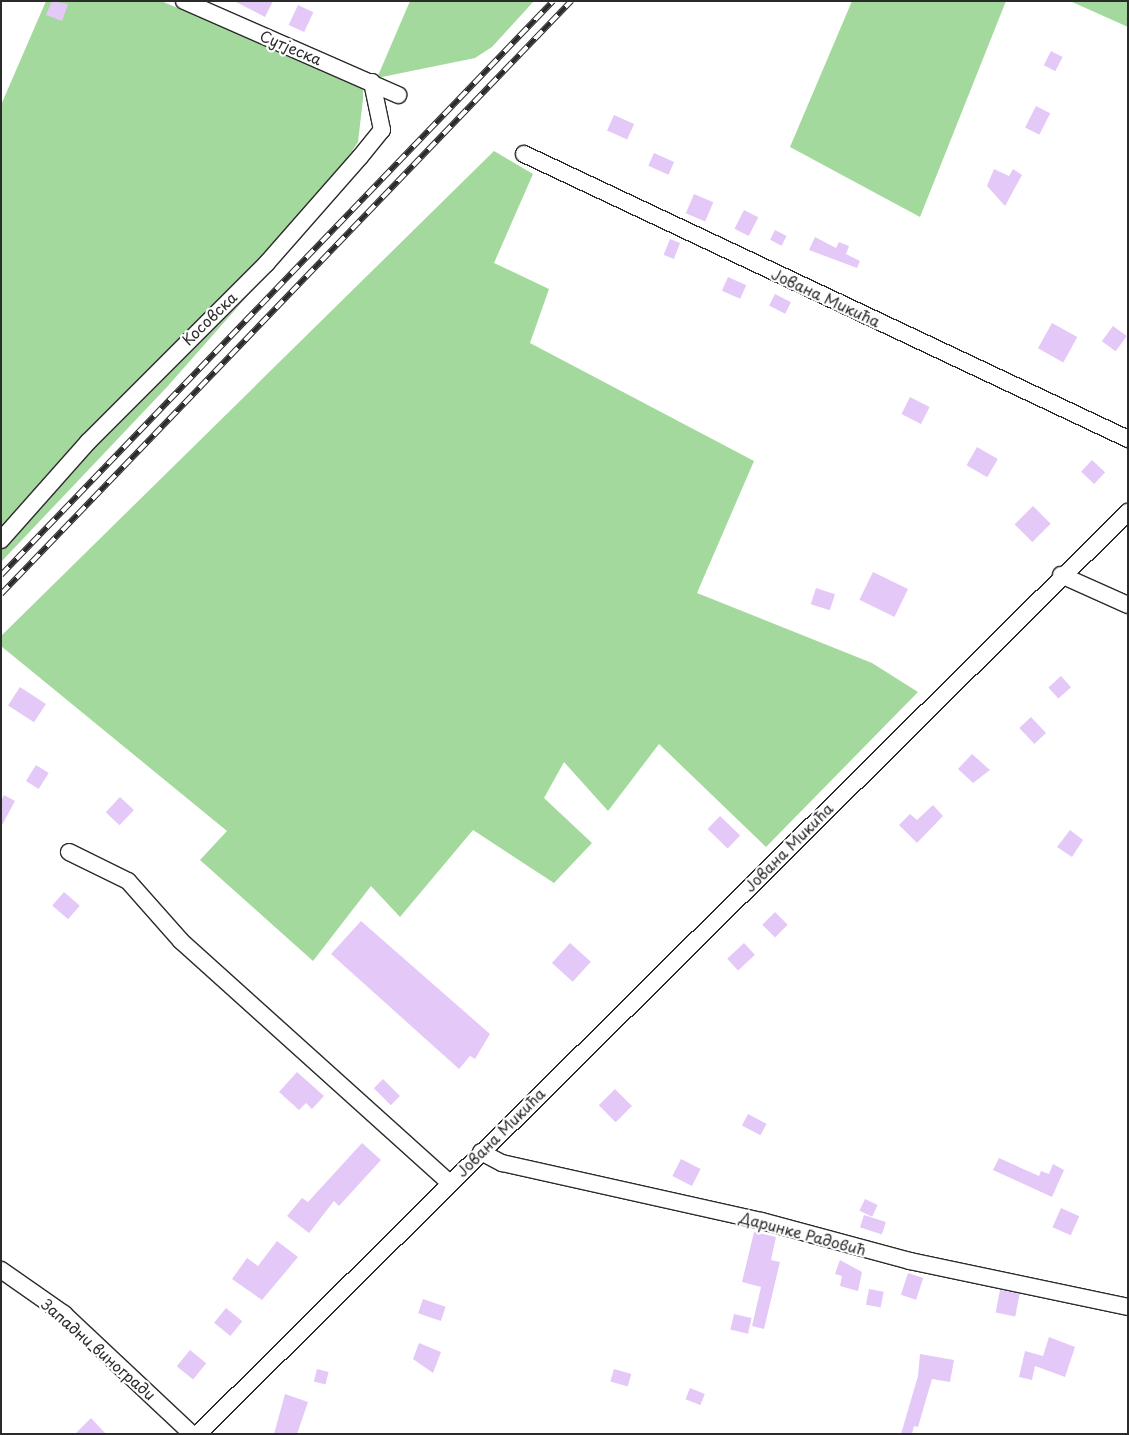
<!DOCTYPE html>
<html>
<head>
<meta charset="utf-8">
<style>
  body { margin:0 }
  #map { position:relative; width:1129px; height:1435px; overflow:hidden; background:#fff; font-family:"Playpen Sans",sans-serif }
  div>[style] { position:absolute }
  .green>* { inset:0; background:#a4d99d }
  .building>* { inset:0; background:#e4c9f8; transform-origin:0 0 }
  .roads { filter:drop-shadow(1px 0 #2b2b2b) drop-shadow(-1px 0 #2b2b2b) drop-shadow(0 1px #2b2b2b) drop-shadow(0 -1px #2b2b2b) }
  .minor>* { height:16px; margin:-8px; padding:0 8px; transform-origin:8px; border-radius:8px; background:#fff }
  .rail>* { height:5.5px; margin-top:-2.75px; transform-origin:0; background:repeating-linear-gradient(90deg,#fff 0 11px,#2b2b2b 0 22px); box-sizing:border-box; border-block:1px solid #2b2b2b }
  span { translate:-50% -50%; white-space:nowrap; text-align:center; line-height:1.15; -webkit-text-stroke:4.5px #fff; paint-order:stroke }
  .street-label { font-size:15px; color:#2b2b2b }
  .frame { position:absolute; inset:0; border:2px solid #2b2b2b; pointer-events:none }
</style>
</head>
<body>
<div id="map">
  <div class="green">
    <i style="clip-path:polygon(46px 1px,161px 1px,363px 85px,363px 99px,358px 142px,289px 249px,167px 387px,1px 562px,1px 105px)"></i>
    <i style="clip-path:polygon(410px 1px,534px 1px,492px 47px,475px 58px,377px 78px)"></i>
    <i style="clip-path:polygon(852px 1px,1006px 1px,920px 217px,790px 147px)"></i>
    <i style="clip-path:polygon(1070px 1px,1128px 1px,1128px 27px)"></i>
    <i style="clip-path:polygon(494px 151px,533px 174px,494px 263px,549px 289px,530px 343px,754px 461px,697px 593px,872px 663px,918px 692px,766px 847px,659px 744px,608px 811px,564px 762px,544px 798px,592px 843px,554px 883px,473px 830px,400px 917px,371px 886px,313px 961px,200px 860px,227px 831px,1px 646px,1px 636px)"></i>
  </div>
  <div class="building">
    <i style="clip-path:polygon(52px 1px,68px 4px,62px 21px,46px 15px)"></i>
    <i style="clip-path:polygon(234px 1px,273px 1px,265px 17px)"></i>
    <i style="left:298px;top:5px;width:17px;height:22px;rotate:25deg"></i>
    <i style="left:1051px;top:51px;width:13px;height:16px;rotate:27deg"></i>
    <i style="left:1036px;top:106px;width:16px;height:24px;rotate:27deg"></i>
    <i style="left:614px;top:115px;width:22px;height:17px;rotate:24deg"></i>
    <i style="left:654px;top:153px;width:22px;height:14px;rotate:24deg"></i>
    <i style="clip-path:polygon(994px 169px,1009px 176px,1013px 169px,1022px 175px,1005px 206px,987px 186px)"></i>
    <i style="left:694px;top:194px;width:21px;height:21px;rotate:23deg"></i>
    <i style="left:744px;top:210px;width:16px;height:21px;rotate:27deg"></i>
    <i style="left:775px;top:230px;width:13px;height:11px;rotate:27deg"></i>
    <i style="clip-path:polygon(815px 237px,836px 248px,839px 242px,849px 246px,846px 254px,860px 261px,857px 268px,809px 250px)"></i>
    <i style="left:670px;top:239px;width:11px;height:17px;rotate:22deg"></i>
    <i style="left:728px;top:277px;width:20px;height:15px;rotate:24deg"></i>
    <i style="left:775px;top:294px;width:18px;height:13px;rotate:27deg"></i>
    <i style="left:1052px;top:323px;width:29px;height:29px;rotate:29deg"></i>
    <i style="left:1113px;top:326px;width:17px;height:19px;rotate:36deg"></i>
    <i style="left:910px;top:397px;width:22px;height:19px;rotate:27deg"></i>
    <i style="left:977px;top:447px;width:24px;height:21px;rotate:30deg"></i>
    <i style="left:1092px;top:460px;width:18px;height:16px;rotate:43deg"></i>
    <i style="left:1033px;top:506px;width:25px;height:26px;rotate:45deg"></i>
    <i style="left:873px;top:572px;width:39px;height:31px;rotate:26deg"></i>
    <i style="left:816px;top:588px;width:20px;height:17px;rotate:18deg"></i>
    <i style="left:1061px;top:676px;width:15px;height:17px;rotate:48deg"></i>
    <i style="left:20px;top:687px;width:31px;height:22px;rotate:33deg"></i>
    <i style="left:1031px;top:717px;width:22px;height:16px;rotate:47deg"></i>
    <i style="clip-path:polygon(972px 754px,990px 770px,973px 783px,958px 769px)"></i>
    <i style="left:36px;top:765px;width:15px;height:19px;rotate:32deg"></i>
    <i style="clip-path:polygon(4px 795px,15px 801px,1px 827px,1px 801px)"></i>
    <i style="left:120px;top:797px;width:19px;height:21px;rotate:43deg"></i>
    <i style="clip-path:polygon(933px 805px,943px 816px,917px 843px,899px 825px,910px 814px,917px 820px)"></i>
    <i style="left:720px;top:816px;width:28px;height:18px;rotate:44deg"></i>
    <i style="clip-path:polygon(1070px 830px,1083px 840px,1072px 857px,1057px 847px)"></i>
    <i style="left:64px;top:892px;width:21px;height:18px;rotate:41deg"></i>
    <i style="left:775px;top:912px;width:18px;height:18px;rotate:45deg"></i>
    <i style="clip-path:polygon(361px 921px,490px 1034px,475px 1059px,470px 1056px,459px 1069px,331px 954px)"></i>
    <i style="left:570px;top:943px;width:28px;height:27px;rotate:42deg"></i>
    <i style="left:744px;top:943px;width:16px;height:23px;rotate:47deg"></i>
    <i style="clip-path:polygon(297px 1072px,324px 1096px,312px 1109px,306px 1103px,299px 1110px,279px 1092px)"></i>
    <i style="left:383px;top:1079px;width:24px;height:13px;rotate:45deg"></i>
    <i style="left:615px;top:1089px;width:24px;height:23px;rotate:45deg"></i>
    <i style="left:748px;top:1114px;width:21px;height:13px;rotate:28deg"></i>
    <i style="clip-path:polygon(362px 1143px,381px 1160px,339px 1206px,334px 1201px,309px 1233px,287px 1216px,302px 1198px,308px 1202px)"></i>
    <i style="clip-path:polygon(999px 1158px,1039px 1176px,1041px 1171px,1049px 1174px,1053px 1164px,1064px 1170px,1052px 1197px,993px 1170px)"></i>
    <i style="left:681px;top:1159px;width:22px;height:19px;rotate:27deg"></i>
    <i style="left:865px;top:1199px;width:14px;height:13px;rotate:25deg"></i>
    <i style="left:1061px;top:1208px;width:20px;height:21px;rotate:24deg"></i>
    <i style="left:864px;top:1215px;width:23px;height:13px;rotate:18deg"></i>
    <i style="clip-path:polygon(754px 1232px,776px 1237px,771px 1260px,780px 1262px,764px 1329px,752px 1326px,761px 1287px,742px 1282px)"></i>
    <i style="clip-path:polygon(277px 1241px,298px 1257px,262px 1300px,232px 1279px,247px 1258px,258px 1266px)"></i>
    <i style="clip-path:polygon(840px 1260px,862px 1272px,858px 1291px,840px 1286px,842px 1276px,835px 1274px)"></i>
    <i style="left:908px;top:1273px;width:16px;height:23px;rotate:18deg"></i>
    <i style="left:869px;top:1289px;width:15px;height:16px;rotate:11deg"></i>
    <i style="left:1000px;top:1290px;width:20px;height:23px;rotate:11deg"></i>
    <i style="left:423px;top:1299px;width:24px;height:15px;rotate:19deg"></i>
    <i style="left:226px;top:1308px;width:21px;height:19px;rotate:39deg"></i>
    <i style="left:734px;top:1314px;width:18px;height:16px;rotate:13deg"></i>
    <i style="clip-path:polygon(1049px 1337px,1075px 1347px,1065px 1377px,1035px 1366px,1032px 1380px,1019px 1377px,1025px 1351px,1043px 1356px)"></i>
    <i style="clip-path:polygon(419px 1343px,441px 1352px,433px 1373px,413px 1359px)"></i>
    <i style="left:190px;top:1350px;width:21px;height:21px;rotate:39deg"></i>
    <i style="clip-path:polygon(920px 1354px,954px 1360px,950px 1382px,932px 1379px,918px 1427px,914px 1426px,912px 1434px,901px 1434px,918px 1376px)"></i>
    <i style="left:317px;top:1369px;width:12px;height:13px;rotate:14deg"></i>
    <i style="left:614px;top:1369px;width:18px;height:13px;rotate:16deg"></i>
    <i style="left:690px;top:1388px;width:16px;height:12px;rotate:22deg"></i>
    <i style="clip-path:polygon(285px 1394px,308px 1402px,297px 1434px,274px 1434px)"></i>
    <i style="clip-path:polygon(91px 1418px,106px 1434px,75px 1434px)"></i>
  </div>
  <div class="roads">
    <div class="minor">
      <i style="left:184px;top:1px;width:234px;rotate:23.7deg"></i>
      <i style="left:524px;top:154px;width:668px;rotate:25.26deg"></i>
      <i style="left:1px;top:540px;width:131px;rotate:-48.4deg"></i>
      <i style="left:88px;top:442px;width:252px;rotate:-45deg"></i>
      <i style="left:266px;top:264px;width:142px;rotate:-48.7deg"></i>
      <i style="left:360px;top:157px;width:35px;rotate:-51deg"></i>
      <i style="left:382px;top:130px;width:49px;rotate:-101.8deg"></i>
      <i style="left:1061px;top:575px;width:73px;rotate:24.1deg"></i>
      <i style="left:69px;top:852px;width:66px;rotate:26.2deg"></i>
      <i style="left:128px;top:881px;width:80px;rotate:48.5deg"></i>
      <i style="left:181px;top:941px;width:362px;rotate:42deg"></i>
      <i style="left:481px;top:1152px;width:24px;rotate:28deg"></i>
      <i style="left:502px;top:1163px;width:266px;rotate:12.6deg"></i>
      <i style="left:762px;top:1221px;width:153px;rotate:15.1deg"></i>
      <i style="left:910px;top:1261px;width:223px;rotate:11.9deg"></i>
      <i style="left:1px;top:1270px;width:77px;rotate:34.9deg"></i>
      <i style="left:64px;top:1314px;width:175px;rotate:43.2deg"></i>
      <i style="left:198px;top:1434px;width:1310px;rotate:-44.75deg"></i>
    </div>
  </div>
  <div class="rail">
    <i style="left:1px;top:575px;width:796px;rotate:-46.12deg"></i>
    <i style="left:1px;top:594px;width:823px;rotate:-46.13deg"></i>
  </div>
  <div class="street-label">
    <span style="left:291px;top:47px;rotate:23deg">Сутјеска</span>
    <span style="left:826px;top:297px;rotate:25deg">Јована Микића</span>
    <span style="left:209px;top:318px;rotate:-44deg">Косовска</span>
    <span style="left:788px;top:847px;rotate:-45deg">Јована Микића</span>
    <span style="left:500px;top:1132px;rotate:-45deg">Јована Микића</span>
    <span style="left:803px;top:1233px;rotate:15deg">Даринке Радовић</span>
    <span style="left:99px;top:1349px;rotate:41deg">Западни виногради</span>
  </div>
  <div class="frame"></div>
</div>
</body>
</html>
